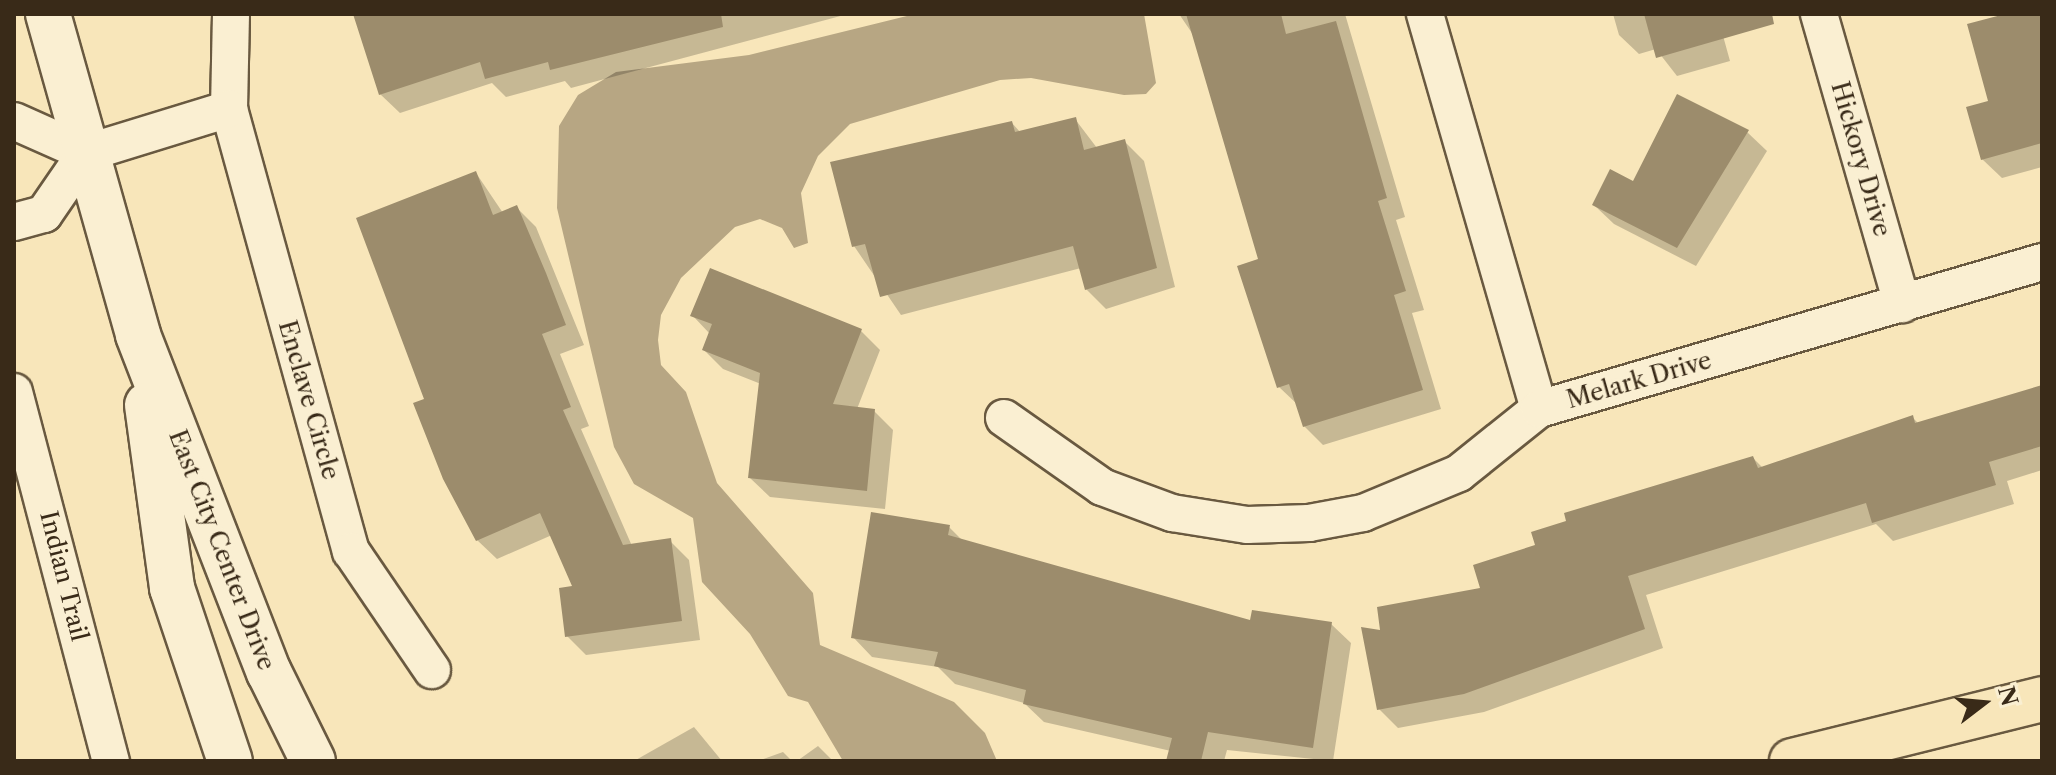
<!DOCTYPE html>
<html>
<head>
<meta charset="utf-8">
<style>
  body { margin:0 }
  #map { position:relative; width:2056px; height:775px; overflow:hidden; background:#f8e6ba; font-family:"Libre Caslon Text",serif }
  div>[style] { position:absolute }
  .water>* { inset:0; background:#b7a683 }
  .shadow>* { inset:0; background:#0003 }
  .building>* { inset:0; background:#9c8c6c }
  .roads { filter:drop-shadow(2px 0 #695940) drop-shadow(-2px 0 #695940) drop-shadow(0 2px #695940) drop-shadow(0 -2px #695940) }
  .street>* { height:36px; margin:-18px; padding:0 18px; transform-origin:18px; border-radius:18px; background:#faefd2 }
  .secondary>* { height:44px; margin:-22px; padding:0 22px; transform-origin:22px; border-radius:22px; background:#faefd2 }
  .highway>* { height:44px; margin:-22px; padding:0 22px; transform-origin:22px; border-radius:22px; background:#f8e6ba }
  span { translate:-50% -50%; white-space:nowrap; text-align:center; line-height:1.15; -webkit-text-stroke:6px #faefd2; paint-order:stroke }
  .street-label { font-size:24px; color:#392a18 }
  .frame { position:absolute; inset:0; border:16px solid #392a18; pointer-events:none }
  .north { position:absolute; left:1944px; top:663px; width:80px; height:80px; -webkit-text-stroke:6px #faefd2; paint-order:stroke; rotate:74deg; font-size:22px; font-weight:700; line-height:32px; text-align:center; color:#392a18 }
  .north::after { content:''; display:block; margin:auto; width:28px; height:36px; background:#392a18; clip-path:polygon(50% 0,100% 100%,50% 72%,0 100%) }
</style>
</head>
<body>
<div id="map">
  <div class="water">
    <i style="clip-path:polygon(915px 14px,1144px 14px,1156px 83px,1146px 94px,1124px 95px,1031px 78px,1000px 80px,850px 124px,818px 156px,801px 193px,808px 243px,794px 248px,782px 228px,760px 219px,735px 227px,681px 278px,661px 315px,658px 340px,661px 365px,686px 392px,717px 483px,813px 593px,820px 645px,954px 702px,985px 733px,997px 761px,843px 761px,808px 702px,788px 696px,750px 634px,702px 582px,693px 518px,634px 484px,614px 447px,557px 208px,559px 126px,578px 95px,616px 72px,749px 55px)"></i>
  </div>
  <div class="shadow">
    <i style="clip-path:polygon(355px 14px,848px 14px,571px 88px,565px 81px,506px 97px,492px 83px,400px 113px,380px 94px)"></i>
    <i style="clip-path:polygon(1179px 14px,1345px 14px,1405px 217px,1396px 220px,1424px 310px,1412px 313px,1441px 409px,1323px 445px,1304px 426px,1298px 405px,1279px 387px,1260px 260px,1194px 36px)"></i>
    <i style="clip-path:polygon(1613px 14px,1717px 14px,1730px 61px,1677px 76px,1656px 49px,1639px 54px,1619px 35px)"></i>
    <i style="clip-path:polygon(2013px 14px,2042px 14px,2042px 167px,2002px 178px,1982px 159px)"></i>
    <i style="clip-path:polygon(1075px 119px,1097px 148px,1125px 142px,1144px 161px,1175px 287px,1106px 309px,1086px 289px,1081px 268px,901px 315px,854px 246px,1012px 123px,1021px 133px)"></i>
    <i style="clip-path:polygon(1747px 132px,1767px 151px,1696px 266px,1614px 224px,1594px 205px)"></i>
    <i style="clip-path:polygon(476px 173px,503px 213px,517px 208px,536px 227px,584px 345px,560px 354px,589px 426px,581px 429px,632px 546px,670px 541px,689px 560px,700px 640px,586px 655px,567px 636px,575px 588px,552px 535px,497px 559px,477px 540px,426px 400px)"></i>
    <i style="clip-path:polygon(693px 316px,861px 331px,880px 350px,857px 409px,874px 411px,893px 430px,885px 509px,770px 497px,750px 478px,761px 384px,723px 369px,704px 350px,710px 334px)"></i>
    <i style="clip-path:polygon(2042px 386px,2042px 470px,2007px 481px,2014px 504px,1893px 541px,1876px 524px,1646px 595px,1663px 648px,1484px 712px,1398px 728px,1379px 709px,1383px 632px,1483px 589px,1537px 547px,1753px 458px,1763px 468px,1912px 417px,1919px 424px)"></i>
    <i style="clip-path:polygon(949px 527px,963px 541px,1252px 623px,1331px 624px,1351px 643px,1333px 761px,1227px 750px,1224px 761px,1173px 761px,1171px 751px,1044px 722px,1024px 703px,955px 684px,938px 667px,872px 657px,853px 637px)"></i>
    <i style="clip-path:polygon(694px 727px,722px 761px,634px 761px)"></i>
    <i style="clip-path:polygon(818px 746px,833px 761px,797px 761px)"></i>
    <i style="clip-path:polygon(783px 752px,792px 761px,758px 761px)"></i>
  </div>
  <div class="building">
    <i style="clip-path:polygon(353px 14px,721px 14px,723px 27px,550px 70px,548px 62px,485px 79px,480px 62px,379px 95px)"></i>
    <i style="clip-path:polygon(1186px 14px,1281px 14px,1286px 34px,1336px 21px,1387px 198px,1378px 201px,1406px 291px,1394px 295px,1423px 390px,1303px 427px,1289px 384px,1277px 388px,1237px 266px,1258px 259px)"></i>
    <i style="clip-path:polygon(1644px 14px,1772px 14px,1774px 24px,1656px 58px)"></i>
    <i style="clip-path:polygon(2005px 14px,2042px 14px,2042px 143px,1981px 160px,1966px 107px,1988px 101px,1967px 24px)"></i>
    <i style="clip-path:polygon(1677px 94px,1749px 130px,1677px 248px,1592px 205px,1610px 169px,1633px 181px)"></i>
    <i style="clip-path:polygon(1076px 117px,1084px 150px,1125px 139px,1157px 268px,1085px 290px,1073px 246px,880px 297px,865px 244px,852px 247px,830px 162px,1012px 121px,1015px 132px)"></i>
    <i style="clip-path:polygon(476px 171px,493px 215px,517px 205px,546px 273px,566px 325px,542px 334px,571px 407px,563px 410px,623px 545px,671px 538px,682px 621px,565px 637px,559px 588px,572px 586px,540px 513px,476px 541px,443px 479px,413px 403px,424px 399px,356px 218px)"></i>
    <i style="clip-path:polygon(710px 268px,862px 329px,833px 404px,875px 409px,867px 491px,748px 478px,760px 373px,702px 350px,712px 324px,690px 316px)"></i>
    <i style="clip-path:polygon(2042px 385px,2042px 446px,1989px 462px,1996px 485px,1872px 523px,1866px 503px,1628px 576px,1645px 629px,1464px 694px,1377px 710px,1361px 627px,1380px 630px,1377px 607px,1480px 588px,1473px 565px,1535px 545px,1531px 532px,1566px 521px,1564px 513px,1753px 456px,1758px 468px,1913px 415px,1915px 423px)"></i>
    <i style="clip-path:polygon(871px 512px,950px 525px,948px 535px,1250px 620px,1252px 610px,1332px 622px,1313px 748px,1208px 732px,1201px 761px,1166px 761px,1172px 738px,1023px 704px,1026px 690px,934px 666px,938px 652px,851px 638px)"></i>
  </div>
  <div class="roads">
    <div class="street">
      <i style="left:231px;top:14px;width:95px;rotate:91.2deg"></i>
      <i style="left:229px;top:109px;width:459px;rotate:74.6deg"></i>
      <i style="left:351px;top:551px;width:144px;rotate:55.8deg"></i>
      <i style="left:1425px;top:14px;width:411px;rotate:73.9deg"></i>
      <i style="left:1819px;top:14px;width:302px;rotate:74deg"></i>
      <i style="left:14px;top:121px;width:79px;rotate:24deg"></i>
      <i style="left:86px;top:153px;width:150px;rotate:-17.1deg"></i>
      <i style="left:14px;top:222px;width:31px;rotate:-15deg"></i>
      <i style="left:44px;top:214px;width:74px;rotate:-55.5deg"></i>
      <i style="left:14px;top:392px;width:382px;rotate:75.3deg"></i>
      <i style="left:1004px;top:418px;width:120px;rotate:35.1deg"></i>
      <i style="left:1102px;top:487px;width:75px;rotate:20.4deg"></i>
      <i style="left:1172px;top:513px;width:76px;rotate:9.1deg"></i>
      <i style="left:1247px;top:525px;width:62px;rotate:-1.8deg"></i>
      <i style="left:1309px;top:523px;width:55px;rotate:-10.5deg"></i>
      <i style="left:1363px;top:513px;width:104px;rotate:-22.6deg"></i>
      <i style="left:1459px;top:473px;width:102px;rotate:-38.7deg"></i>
      <i style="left:1539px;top:409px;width:524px;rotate:-16.29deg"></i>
    </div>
    <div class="secondary">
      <i style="left:48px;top:14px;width:333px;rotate:74.3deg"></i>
      <i style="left:138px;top:335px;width:362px;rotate:68.8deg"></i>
      <i style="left:269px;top:672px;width:99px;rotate:63.7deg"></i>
      <i style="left:147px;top:405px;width:185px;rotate:82.2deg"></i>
      <i style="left:172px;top:588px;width:182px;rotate:71.5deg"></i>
    </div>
    <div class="highway">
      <i style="left:1792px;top:761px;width:258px;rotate:-13.9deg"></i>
    </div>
  </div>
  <div class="street-label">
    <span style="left:1861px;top:159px;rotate:74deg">Hickory Drive</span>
    <span style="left:1639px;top:380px;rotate:-16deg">Melark Drive</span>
    <span style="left:309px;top:400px;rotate:74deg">Enclave Circle</span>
    <span style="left:222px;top:550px;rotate:69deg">East City Center Drive</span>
    <span style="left:64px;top:576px;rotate:76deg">Indian Trail</span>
  </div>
  <div class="frame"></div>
  <div class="north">N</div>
</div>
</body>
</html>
